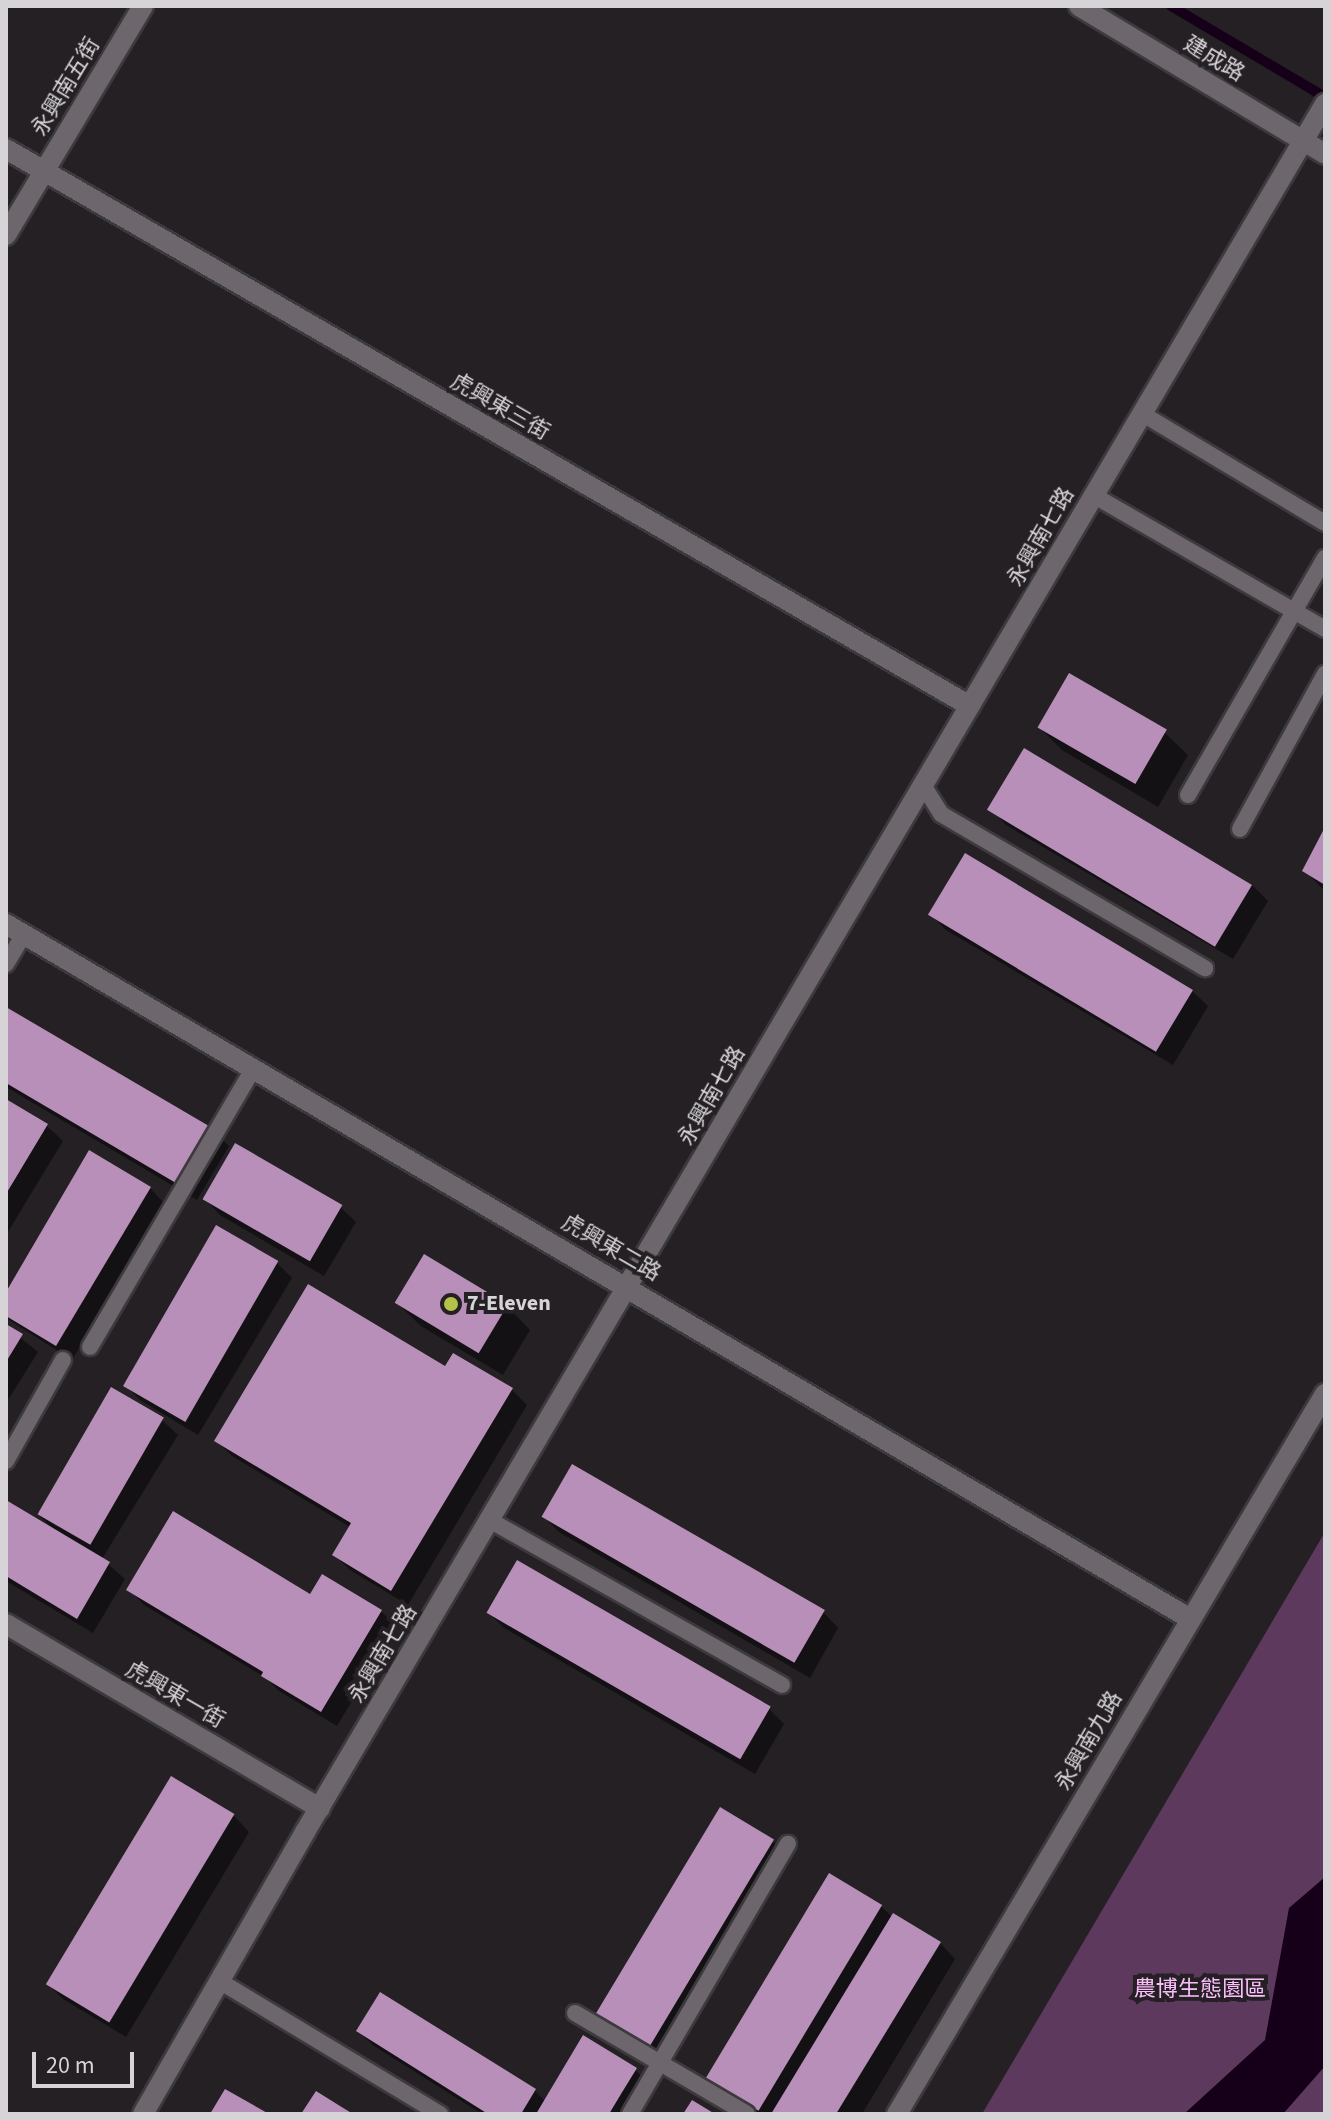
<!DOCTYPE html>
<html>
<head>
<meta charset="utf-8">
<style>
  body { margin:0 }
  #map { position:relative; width:1331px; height:2120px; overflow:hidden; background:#242024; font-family:"Source Sans 3","Noto Sans TC",sans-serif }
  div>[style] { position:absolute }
  .green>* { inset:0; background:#5c395d }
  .water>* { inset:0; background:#160019 }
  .shadow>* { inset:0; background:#0007 }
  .stream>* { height:10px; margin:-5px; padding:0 5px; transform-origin:5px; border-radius:5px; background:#160019 }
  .building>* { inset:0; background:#b88fb9; transform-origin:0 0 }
  .roads { filter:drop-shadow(2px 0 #3d3a3d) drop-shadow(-2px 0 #3d3a3d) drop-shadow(0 2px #3d3a3d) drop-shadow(0 -2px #3d3a3d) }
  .service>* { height:16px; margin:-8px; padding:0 8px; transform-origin:8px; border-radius:8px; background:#6d676d }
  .minor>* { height:20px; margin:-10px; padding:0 10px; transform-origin:10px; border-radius:10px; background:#6d676d }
  .dots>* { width:22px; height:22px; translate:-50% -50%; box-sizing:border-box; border:4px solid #242024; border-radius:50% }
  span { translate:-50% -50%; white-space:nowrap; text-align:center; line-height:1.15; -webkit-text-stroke:8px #242024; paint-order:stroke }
  .street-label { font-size:22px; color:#d7d4d7 }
  .poi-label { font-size:22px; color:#d7d4d7; font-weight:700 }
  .left { translate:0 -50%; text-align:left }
  .park-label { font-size:22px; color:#fbbefc }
  .frame { position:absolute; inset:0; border:8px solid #d7d4d7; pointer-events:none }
  .scale { position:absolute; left:32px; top:2052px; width:102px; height:36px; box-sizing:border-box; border:4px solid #d7d4d7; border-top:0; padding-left:10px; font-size:24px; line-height:28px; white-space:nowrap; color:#d7d4d7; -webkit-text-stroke:6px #242024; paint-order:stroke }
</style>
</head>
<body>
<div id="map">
  <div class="green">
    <i style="clip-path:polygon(1325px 1532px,1325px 2114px,982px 2114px)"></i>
  </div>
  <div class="water">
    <i style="clip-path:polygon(1325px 1877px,1325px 2066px,1283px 2114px,1184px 2114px,1265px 2040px,1289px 1908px)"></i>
  </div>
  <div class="shadow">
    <i style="clip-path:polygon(1039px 727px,1164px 732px,1188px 755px,1158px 807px,1062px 750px)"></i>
    <i style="clip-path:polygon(991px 809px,1252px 885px,1268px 901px,1233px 959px,1006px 825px)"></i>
    <i style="clip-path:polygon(1325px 831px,1325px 891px,1305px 871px)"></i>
    <i style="clip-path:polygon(931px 915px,1192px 991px,1208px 1006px,1173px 1065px,946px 930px)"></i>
    <i style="clip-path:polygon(6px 1009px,213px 1131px,229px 1146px,197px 1200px,6px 1087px)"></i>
    <i style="clip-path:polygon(6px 1101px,47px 1126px,63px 1141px,6px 1235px)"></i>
    <i style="clip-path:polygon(150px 1188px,165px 1204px,72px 1360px,6px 1318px,6px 1295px)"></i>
    <i style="clip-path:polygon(205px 1199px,340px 1207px,356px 1222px,324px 1276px,220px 1215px)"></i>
    <i style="clip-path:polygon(277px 1263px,292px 1278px,198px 1435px,140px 1400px,124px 1384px)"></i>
    <i style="clip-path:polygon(397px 1303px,507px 1306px,530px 1330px,503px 1375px,421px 1326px)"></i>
    <i style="clip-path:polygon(6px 1326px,38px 1352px,6px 1403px)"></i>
    <i style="clip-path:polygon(445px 1369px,512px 1390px,527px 1405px,408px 1605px,350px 1570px,334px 1554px,350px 1527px,232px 1456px,216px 1440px)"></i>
    <i style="clip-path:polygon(162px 1420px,178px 1435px,102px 1559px,125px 1579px,93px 1633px,6px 1581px,6px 1503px,53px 1529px,37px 1513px)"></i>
    <i style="clip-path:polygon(544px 1517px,823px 1612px,838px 1628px,810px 1678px,559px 1532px)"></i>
    <i style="clip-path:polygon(129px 1589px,311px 1596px,381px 1611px,396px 1627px,337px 1726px,279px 1691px,266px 1678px,144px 1605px)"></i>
    <i style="clip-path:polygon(489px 1613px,768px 1708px,784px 1724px,755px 1774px,504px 1628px)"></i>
    <i style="clip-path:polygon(234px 1816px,249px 1832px,126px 2037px,63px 1999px,48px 1984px)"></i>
    <i style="clip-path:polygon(773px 1842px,788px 1857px,666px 2061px,615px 2030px,599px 2014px)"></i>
    <i style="clip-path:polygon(881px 1906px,892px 1917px,940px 1943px,955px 1959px,862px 2114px,756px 2114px,723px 2094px,707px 2078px)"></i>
    <i style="clip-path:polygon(381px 1995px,535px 2091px,546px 2102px,635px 2070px,651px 2085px,634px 2114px,482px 2114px,374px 2046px,358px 2031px)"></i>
  </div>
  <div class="stream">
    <i style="left:1171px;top:6px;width:179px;rotate:30.6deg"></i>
  </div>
  <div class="building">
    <i style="left:1069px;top:673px;width:113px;height:63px;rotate:30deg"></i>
    <i style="left:1024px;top:748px;width:266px;height:72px;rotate:31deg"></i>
    <i style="clip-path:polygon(1325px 827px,1325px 885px,1302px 871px)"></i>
    <i style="left:965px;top:853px;width:266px;height:72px;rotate:31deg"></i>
    <i style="clip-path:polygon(6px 1007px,214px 1129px,181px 1186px,6px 1083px)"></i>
    <i style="clip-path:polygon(6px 1099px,48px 1124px,6px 1194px)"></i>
    <i style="left:235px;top:1143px;width:124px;height:65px;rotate:30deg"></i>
    <i style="clip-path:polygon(89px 1150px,151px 1187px,56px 1346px,6px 1316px,6px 1292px)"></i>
    <i style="left:216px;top:1225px;width:72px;height:186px;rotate:30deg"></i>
    <i style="left:424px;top:1254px;width:98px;height:57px;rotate:31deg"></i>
    <i style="clip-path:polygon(308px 1284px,445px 1366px,453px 1353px,513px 1388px,391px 1591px,332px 1555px,351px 1523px,214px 1441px)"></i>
    <i style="clip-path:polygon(6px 1324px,23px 1334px,6px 1362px)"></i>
    <i style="left:111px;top:1387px;width:61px;height:147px;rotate:30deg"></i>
    <i style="left:572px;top:1464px;width:292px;height:61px;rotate:30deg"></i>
    <i style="clip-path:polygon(6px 1500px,110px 1562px,77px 1619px,6px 1576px)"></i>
    <i style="clip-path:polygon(173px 1511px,310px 1594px,322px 1574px,382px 1610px,321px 1712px,261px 1676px,263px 1672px,126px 1590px)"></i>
    <i style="left:517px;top:1560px;width:293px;height:61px;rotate:30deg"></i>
    <i style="left:171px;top:1776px;width:74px;height:243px;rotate:31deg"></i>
    <i style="left:720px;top:1807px;width:63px;height:241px;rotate:31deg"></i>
    <i style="left:829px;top:1873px;width:62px;height:240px;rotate:31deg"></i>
    <i style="clip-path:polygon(893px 1913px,941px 1942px,836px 2114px,771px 2114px)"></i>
    <i style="clip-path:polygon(380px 1992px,536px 2089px,521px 2114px,488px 2114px,356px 2031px)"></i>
    <i style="clip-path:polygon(583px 2035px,637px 2068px,621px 2094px,609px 2114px,536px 2114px)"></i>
    <i style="clip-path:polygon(225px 2089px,269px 2114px,210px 2114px)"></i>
    <i style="clip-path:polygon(316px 2091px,340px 2106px,353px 2114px,301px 2114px)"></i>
    <i style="clip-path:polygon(692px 2100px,715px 2114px,683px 2114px)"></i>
  </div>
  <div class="roads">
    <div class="service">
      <i style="left:1141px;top:413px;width:214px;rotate:30.9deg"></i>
      <i style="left:1093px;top:495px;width:268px;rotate:30deg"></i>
      <i style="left:923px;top:785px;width:34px;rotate:58deg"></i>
      <i style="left:941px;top:814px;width:306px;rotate:30.3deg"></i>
      <i style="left:1188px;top:795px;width:274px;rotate:-60deg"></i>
      <i style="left:1240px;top:829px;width:177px;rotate:-61.3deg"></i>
      <i style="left:6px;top:964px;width:35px;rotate:-59deg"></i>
      <i style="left:90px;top:1347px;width:324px;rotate:-59.6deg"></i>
      <i style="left:6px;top:1461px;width:116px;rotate:-60.6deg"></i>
      <i style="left:491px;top:1521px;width:334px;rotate:29.4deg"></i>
      <i style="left:221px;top:1982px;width:256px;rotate:31.1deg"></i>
      <i style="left:575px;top:2013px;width:199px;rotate:30.4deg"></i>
      <i style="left:630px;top:2114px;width:313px;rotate:-59.7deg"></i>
    </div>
    <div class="minor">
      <i style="left:1079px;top:6px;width:287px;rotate:31deg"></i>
      <i style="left:6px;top:149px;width:1113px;rotate:30.02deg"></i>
      <i style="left:6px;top:235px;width:267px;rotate:-59.1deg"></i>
      <i style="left:6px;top:924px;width:1372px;rotate:30.4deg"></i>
      <i style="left:6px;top:1624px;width:364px;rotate:30.4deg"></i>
      <i style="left:143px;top:2114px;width:325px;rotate:-60.1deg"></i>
      <i style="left:305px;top:1832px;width:2007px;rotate:-59.45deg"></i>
      <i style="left:897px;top:2114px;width:838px;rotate:-59.27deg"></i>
    </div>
  </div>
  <div class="dots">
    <i style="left:451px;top:1304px;background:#b4c24a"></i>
  </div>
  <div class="street-label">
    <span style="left:1214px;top:59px;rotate:31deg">建成路</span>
    <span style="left:66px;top:87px;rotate:-59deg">永興南五街</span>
    <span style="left:500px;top:407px;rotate:30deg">虎興東三街</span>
    <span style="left:1041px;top:537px;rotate:-60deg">永興南七路</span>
    <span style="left:712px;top:1096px;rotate:-60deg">永興南七路</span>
    <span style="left:611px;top:1248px;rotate:30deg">虎興東二路</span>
    <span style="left:383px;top:1654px;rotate:-59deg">永興南七路</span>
    <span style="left:175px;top:1695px;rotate:30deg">虎興東一街</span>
    <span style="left:1089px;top:1741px;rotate:-60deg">永興南九路</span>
  </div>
  <div class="poi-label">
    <span class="left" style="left:467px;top:1304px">7-Eleven</span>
  </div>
  <div class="park-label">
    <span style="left:1200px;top:1990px">農博生態園區</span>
  </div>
  <div class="frame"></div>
  <div class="scale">20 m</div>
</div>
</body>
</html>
